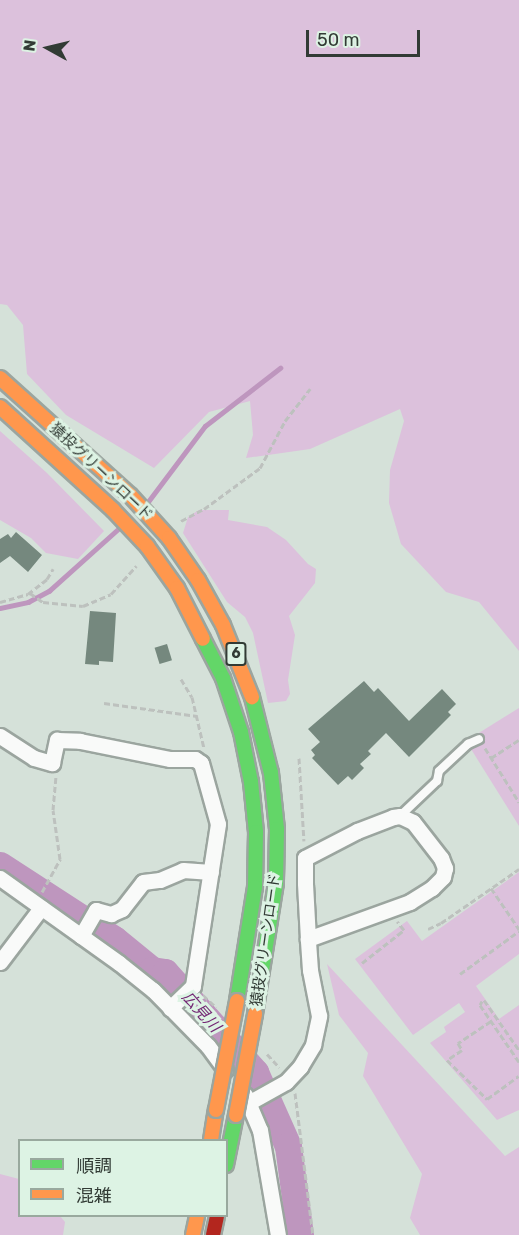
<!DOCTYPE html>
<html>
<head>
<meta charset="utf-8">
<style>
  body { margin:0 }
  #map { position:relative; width:519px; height:1235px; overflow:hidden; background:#d5e1d9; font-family:Rubik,"Noto Sans JP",sans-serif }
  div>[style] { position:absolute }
  .green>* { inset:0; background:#dcc1dc }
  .stream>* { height:4.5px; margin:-2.25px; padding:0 2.25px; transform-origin:2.25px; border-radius:2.25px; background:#be96be }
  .river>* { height:27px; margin:-13.5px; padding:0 13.5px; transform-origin:13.5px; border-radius:13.5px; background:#be96be }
  .building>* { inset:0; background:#75887e; transform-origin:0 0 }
  .path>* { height:3px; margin-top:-1.5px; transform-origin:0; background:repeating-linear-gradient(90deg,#bdc1be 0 6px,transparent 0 9px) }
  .roads { filter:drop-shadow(2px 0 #9ba59f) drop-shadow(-2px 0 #9ba59f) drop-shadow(0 2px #9ba59f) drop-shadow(0 -2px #9ba59f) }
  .lane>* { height:8px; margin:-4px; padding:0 4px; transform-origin:4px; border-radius:4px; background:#f9faf9 }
  .street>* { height:15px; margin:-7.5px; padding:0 7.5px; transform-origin:7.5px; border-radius:7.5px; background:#f9faf9 }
  .fast>* { height:14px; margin:-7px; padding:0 7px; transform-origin:7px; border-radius:7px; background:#63d668 }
  .slow>* { height:14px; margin:-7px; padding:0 7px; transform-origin:7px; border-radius:7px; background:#ff974d }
  .jam>* { height:14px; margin:-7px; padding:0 7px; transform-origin:7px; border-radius:7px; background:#b3261e }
  .bridges { filter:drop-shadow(2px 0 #9ba59f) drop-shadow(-2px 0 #9ba59f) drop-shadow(0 2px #9ba59f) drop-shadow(0 -2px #9ba59f) }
  .slow-bridge>* { height:14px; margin:-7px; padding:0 7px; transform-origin:7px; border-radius:7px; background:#ff974d }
  span { translate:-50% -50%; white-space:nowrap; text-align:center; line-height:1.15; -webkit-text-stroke:6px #ddf3e4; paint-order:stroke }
  .shield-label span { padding:2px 4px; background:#ddf3e4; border:2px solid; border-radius:4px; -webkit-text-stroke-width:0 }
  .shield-label { font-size:14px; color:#323b35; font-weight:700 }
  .street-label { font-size:15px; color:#323b35 }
  .water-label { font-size:16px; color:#732774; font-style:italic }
  .legend { position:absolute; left:18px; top:1139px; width:210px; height:78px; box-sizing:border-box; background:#ddf3e4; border:2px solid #99a99e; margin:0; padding:8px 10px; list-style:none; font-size:18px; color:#323b35 }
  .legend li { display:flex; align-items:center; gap:12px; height:30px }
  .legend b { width:30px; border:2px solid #99a99e }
  .north { position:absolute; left:18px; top:18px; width:60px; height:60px; -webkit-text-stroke:4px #ddf3e4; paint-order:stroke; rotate:278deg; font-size:16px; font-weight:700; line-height:24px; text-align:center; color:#323b35 }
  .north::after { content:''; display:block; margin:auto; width:21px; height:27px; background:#323b35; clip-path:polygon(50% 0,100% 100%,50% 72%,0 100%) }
  .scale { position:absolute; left:306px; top:30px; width:114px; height:27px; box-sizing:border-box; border:3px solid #323b35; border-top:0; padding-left:8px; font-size:18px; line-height:21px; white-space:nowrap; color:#323b35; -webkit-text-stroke:4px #ddf3e4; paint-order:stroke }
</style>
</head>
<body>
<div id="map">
  <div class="green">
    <i style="clip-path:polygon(0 0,519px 0,519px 651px,479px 602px,446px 592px,401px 544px,389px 503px,390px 470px,404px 421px,400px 409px,310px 449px,246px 458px,253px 435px,250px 401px,209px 412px,154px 468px,66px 415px,27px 374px,23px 325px,7px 305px,0 304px)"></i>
    <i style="clip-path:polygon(0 431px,47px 473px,104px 531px,78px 559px,46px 553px,31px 538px,0 520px)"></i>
    <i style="clip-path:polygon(199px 510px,229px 510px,228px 520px,267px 527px,286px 540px,308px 564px,316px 569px,315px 583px,289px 616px,295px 635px,288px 680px,290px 694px,286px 701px,268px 703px,253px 633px,245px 617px,227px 602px,183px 533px,188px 517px)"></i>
    <i style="clip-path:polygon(519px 708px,519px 826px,466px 741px)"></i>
    <i style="clip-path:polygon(519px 872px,519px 954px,476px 986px,499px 1019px,519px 1005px,519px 1110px,497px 1120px,430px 1043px,446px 1032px,444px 1027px,465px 1012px,459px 1003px,413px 1035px,355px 959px,407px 921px,422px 941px)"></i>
    <i style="clip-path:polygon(327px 964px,505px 1156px,519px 1147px,519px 1235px,420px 1235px,410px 1218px,422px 1174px,363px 1076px,368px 1053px,339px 1015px)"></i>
    <i style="clip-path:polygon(0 1174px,19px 1179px,20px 1216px,60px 1216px,65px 1222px,63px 1235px,0 1235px)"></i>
  </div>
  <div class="stream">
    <i style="left:147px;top:503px;width:96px;rotate:-53deg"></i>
    <i style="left:205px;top:426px;width:95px;rotate:-37.7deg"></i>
    <i style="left:0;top:608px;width:29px;rotate:-12deg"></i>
    <i style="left:28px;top:602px;width:24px;rotate:-28deg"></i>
    <i style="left:49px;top:591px;width:93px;rotate:-41.9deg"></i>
  </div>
  <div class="river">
    <i style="left:0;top:865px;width:136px;rotate:33deg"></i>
    <i style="left:114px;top:939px;width:49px;rotate:39.2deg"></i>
    <i style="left:152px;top:970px;width:13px;rotate:9deg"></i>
    <i style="left:165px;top:972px;width:135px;rotate:48deg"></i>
    <i style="left:255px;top:1072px;width:81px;rotate:66deg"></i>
    <i style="left:288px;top:1146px;width:90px;rotate:82.3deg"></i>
  </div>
  <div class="building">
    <i style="clip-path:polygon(16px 532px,42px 555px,28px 572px,10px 556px,0 563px,0 539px,8px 534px,11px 538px)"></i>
    <i style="clip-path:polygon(90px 611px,116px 613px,113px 662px,99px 661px,99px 665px,85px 664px)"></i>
    <i style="left:167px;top:644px;width:17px;height:13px;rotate:73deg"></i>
    <i style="clip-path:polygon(364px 681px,374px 692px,378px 688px,409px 721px,442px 689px,456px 704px,448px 712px,451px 715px,409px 757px,386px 733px,368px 751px,371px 754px,360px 764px,364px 768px,352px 780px,348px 776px,338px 785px,312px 758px,315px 755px,311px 750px,320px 742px,308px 729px)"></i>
  </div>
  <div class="path">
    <i style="left:181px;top:521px;width:26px;rotate:-28deg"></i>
    <i style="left:204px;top:509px;width:69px;rotate:-36.2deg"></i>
    <i style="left:260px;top:468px;width:53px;rotate:-62deg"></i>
    <i style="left:285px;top:421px;width:41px;rotate:-52deg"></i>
    <i style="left:30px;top:593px;width:16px;rotate:35deg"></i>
    <i style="left:43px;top:602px;width:40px;rotate:5.7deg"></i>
    <i style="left:83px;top:606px;width:30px;rotate:-23deg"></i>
    <i style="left:111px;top:594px;width:38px;rotate:-48deg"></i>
    <i style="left:0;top:602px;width:29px;rotate:-16deg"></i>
    <i style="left:28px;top:594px;width:24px;rotate:-38deg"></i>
    <i style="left:47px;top:579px;width:12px;rotate:-59deg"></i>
    <i style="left:181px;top:679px;width:21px;rotate:59deg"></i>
    <i style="left:192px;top:697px;width:52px;rotate:76.8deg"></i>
    <i style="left:104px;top:703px;width:94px;rotate:8deg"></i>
    <i style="left:485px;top:748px;width:64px;rotate:57.8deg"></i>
    <i style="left:299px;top:758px;width:83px;rotate:86.6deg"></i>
    <i style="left:491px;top:758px;width:33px;rotate:-33deg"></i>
    <i style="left:491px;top:888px;width:50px;rotate:55.7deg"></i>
    <i style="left:42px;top:892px;width:38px;rotate:-61deg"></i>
    <i style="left:60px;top:859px;width:49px;rotate:-98.1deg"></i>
    <i style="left:53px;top:810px;width:35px;rotate:-85deg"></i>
    <i style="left:428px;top:929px;width:14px;rotate:-25deg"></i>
    <i style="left:441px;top:923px;width:95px;rotate:-34.7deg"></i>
    <i style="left:362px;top:963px;width:53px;rotate:-38.2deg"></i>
    <i style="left:404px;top:930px;width:11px;rotate:-128deg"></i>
    <i style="left:460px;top:974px;width:73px;rotate:-36.1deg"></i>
    <i style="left:203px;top:995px;width:18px;rotate:43deg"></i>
    <i style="left:484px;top:1000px;width:61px;rotate:55deg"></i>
    <i style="left:482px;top:1001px;width:4px;rotate:117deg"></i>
    <i style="left:480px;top:1005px;width:69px;rotate:55.6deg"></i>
    <i style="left:491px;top:1021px;width:40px;rotate:146deg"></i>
    <i style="left:458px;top:1043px;width:8px;rotate:60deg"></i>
    <i style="left:462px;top:1050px;width:18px;rotate:146deg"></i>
    <i style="left:447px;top:1060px;width:56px;rotate:44.3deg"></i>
    <i style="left:487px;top:1099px;width:39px;rotate:-36deg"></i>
    <i style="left:267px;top:1054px;width:18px;rotate:47deg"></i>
    <i style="left:295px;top:1093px;width:143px;rotate:82.8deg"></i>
  </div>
  <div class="roads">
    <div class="lane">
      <i style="left:400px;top:816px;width:51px;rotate:-43.4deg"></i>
      <i style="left:437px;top:781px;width:10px;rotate:-79deg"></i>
      <i style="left:439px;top:771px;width:40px;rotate:-43deg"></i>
      <i style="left:468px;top:744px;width:12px;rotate:-24deg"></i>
    </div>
    <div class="street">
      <i style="left:0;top:736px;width:40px;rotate:32.9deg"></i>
      <i style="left:34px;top:758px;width:19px;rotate:16deg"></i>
      <i style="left:52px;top:763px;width:24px;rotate:-78deg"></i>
      <i style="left:57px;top:740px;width:23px;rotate:2deg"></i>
      <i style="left:80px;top:741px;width:92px;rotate:11.3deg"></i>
      <i style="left:170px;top:759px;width:25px"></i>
      <i style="left:195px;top:759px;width:7px;rotate:34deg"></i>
      <i style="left:201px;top:763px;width:63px;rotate:74.4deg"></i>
      <i style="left:218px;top:824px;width:164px;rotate:98.8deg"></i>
      <i style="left:193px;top:986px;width:32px;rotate:136deg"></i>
      <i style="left:0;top:878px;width:146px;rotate:35.5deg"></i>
      <i style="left:119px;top:963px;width:43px;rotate:38.5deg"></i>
      <i style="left:153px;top:990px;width:78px;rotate:45.5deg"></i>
      <i style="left:208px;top:1046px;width:29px;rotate:54deg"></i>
      <i style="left:81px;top:936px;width:30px;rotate:-60deg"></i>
      <i style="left:96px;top:910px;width:16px;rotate:15deg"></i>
      <i style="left:111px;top:914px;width:12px;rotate:-24deg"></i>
      <i style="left:122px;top:909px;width:34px;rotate:-52deg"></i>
      <i style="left:143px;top:882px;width:17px;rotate:-7deg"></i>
      <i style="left:160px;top:880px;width:25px;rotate:-23deg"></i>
      <i style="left:183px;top:870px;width:28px;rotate:4deg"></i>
      <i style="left:0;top:962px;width:68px;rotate:-52.8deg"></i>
      <i style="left:245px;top:1095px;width:38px;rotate:67deg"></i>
      <i style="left:260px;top:1130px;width:107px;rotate:80.3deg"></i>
      <i style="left:250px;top:1102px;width:41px;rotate:-29.1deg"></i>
      <i style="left:286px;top:1082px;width:21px;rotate:-47deg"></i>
      <i style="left:300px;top:1067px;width:26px;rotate:-59deg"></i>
      <i style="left:313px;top:1045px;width:30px;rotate:-78deg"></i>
      <i style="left:319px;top:1016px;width:47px;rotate:-101.1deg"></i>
      <i style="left:310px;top:970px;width:31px;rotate:-94deg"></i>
      <i style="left:308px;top:939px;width:56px;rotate:-93.1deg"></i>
      <i style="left:305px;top:883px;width:25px;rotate:-90deg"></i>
      <i style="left:305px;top:858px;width:59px;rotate:-27.4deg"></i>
      <i style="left:357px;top:831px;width:39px;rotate:-21deg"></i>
      <i style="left:393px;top:817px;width:7px;rotate:-8deg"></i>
      <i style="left:400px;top:816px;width:14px;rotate:25deg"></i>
      <i style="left:413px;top:822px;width:46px;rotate:52.1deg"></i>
      <i style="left:441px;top:858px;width:11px;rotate:68deg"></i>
      <i style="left:445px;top:868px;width:9px;rotate:103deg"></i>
      <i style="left:443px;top:877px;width:16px;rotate:135deg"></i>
      <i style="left:432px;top:888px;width:26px;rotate:148deg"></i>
      <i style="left:410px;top:902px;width:109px;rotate:160.1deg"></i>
    </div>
    <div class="fast">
      <i style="left:203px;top:639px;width:44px;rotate:62.9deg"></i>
      <i style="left:223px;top:678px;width:57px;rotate:71.6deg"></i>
      <i style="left:241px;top:732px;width:51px;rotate:78.7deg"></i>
      <i style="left:251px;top:782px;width:50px;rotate:84.3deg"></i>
      <i style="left:256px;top:832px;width:55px;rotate:91deg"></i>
      <i style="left:255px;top:887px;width:115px;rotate:99deg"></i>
      <i style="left:252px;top:697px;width:78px;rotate:76deg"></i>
      <i style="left:271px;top:773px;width:56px;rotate:83.9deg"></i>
      <i style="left:277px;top:829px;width:54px;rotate:91.1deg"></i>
      <i style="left:276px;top:883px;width:133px;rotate:99.1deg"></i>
      <i style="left:226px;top:1165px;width:51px;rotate:-78.7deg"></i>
    </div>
    <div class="slow">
      <i style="left:0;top:378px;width:175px;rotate:42deg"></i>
      <i style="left:130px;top:495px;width:58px;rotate:47.8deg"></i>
      <i style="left:169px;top:538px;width:51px;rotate:55.4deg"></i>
      <i style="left:198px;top:580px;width:51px;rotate:60.9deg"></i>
      <i style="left:223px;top:625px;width:78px;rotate:68.1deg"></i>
      <i style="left:0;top:407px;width:153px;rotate:42.3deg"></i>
      <i style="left:113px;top:510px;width:50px;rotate:46.6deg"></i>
      <i style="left:147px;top:546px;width:52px;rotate:54.5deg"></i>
      <i style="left:177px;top:588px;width:57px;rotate:63deg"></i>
      <i style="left:211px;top:1140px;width:30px;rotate:-81deg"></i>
      <i style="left:193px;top:1235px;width:19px;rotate:-78deg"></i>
    </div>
    <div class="jam">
      <i style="left:213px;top:1235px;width:19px;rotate:-78deg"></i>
    </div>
  </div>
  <div class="bridges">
    <div class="slow-bridge">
      <i style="left:216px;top:1110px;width:111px;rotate:-79.1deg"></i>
      <i style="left:236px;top:1115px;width:103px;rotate:-79.3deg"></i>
    </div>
  </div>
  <div class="shield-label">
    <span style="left:236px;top:654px">6</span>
  </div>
  <div class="street-label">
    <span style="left:101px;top:472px;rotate:43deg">猿投グリーンロード</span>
    <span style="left:266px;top:940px;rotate:-82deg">猿投グリーンロード</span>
  </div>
  <div class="water-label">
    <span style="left:201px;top:1012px;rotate:48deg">広見川</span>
  </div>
  <ul class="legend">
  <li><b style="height:8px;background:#63d668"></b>順調</li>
  <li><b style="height:8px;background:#ff974d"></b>混雑</li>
  </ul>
  <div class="north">N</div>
  <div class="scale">50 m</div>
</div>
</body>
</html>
